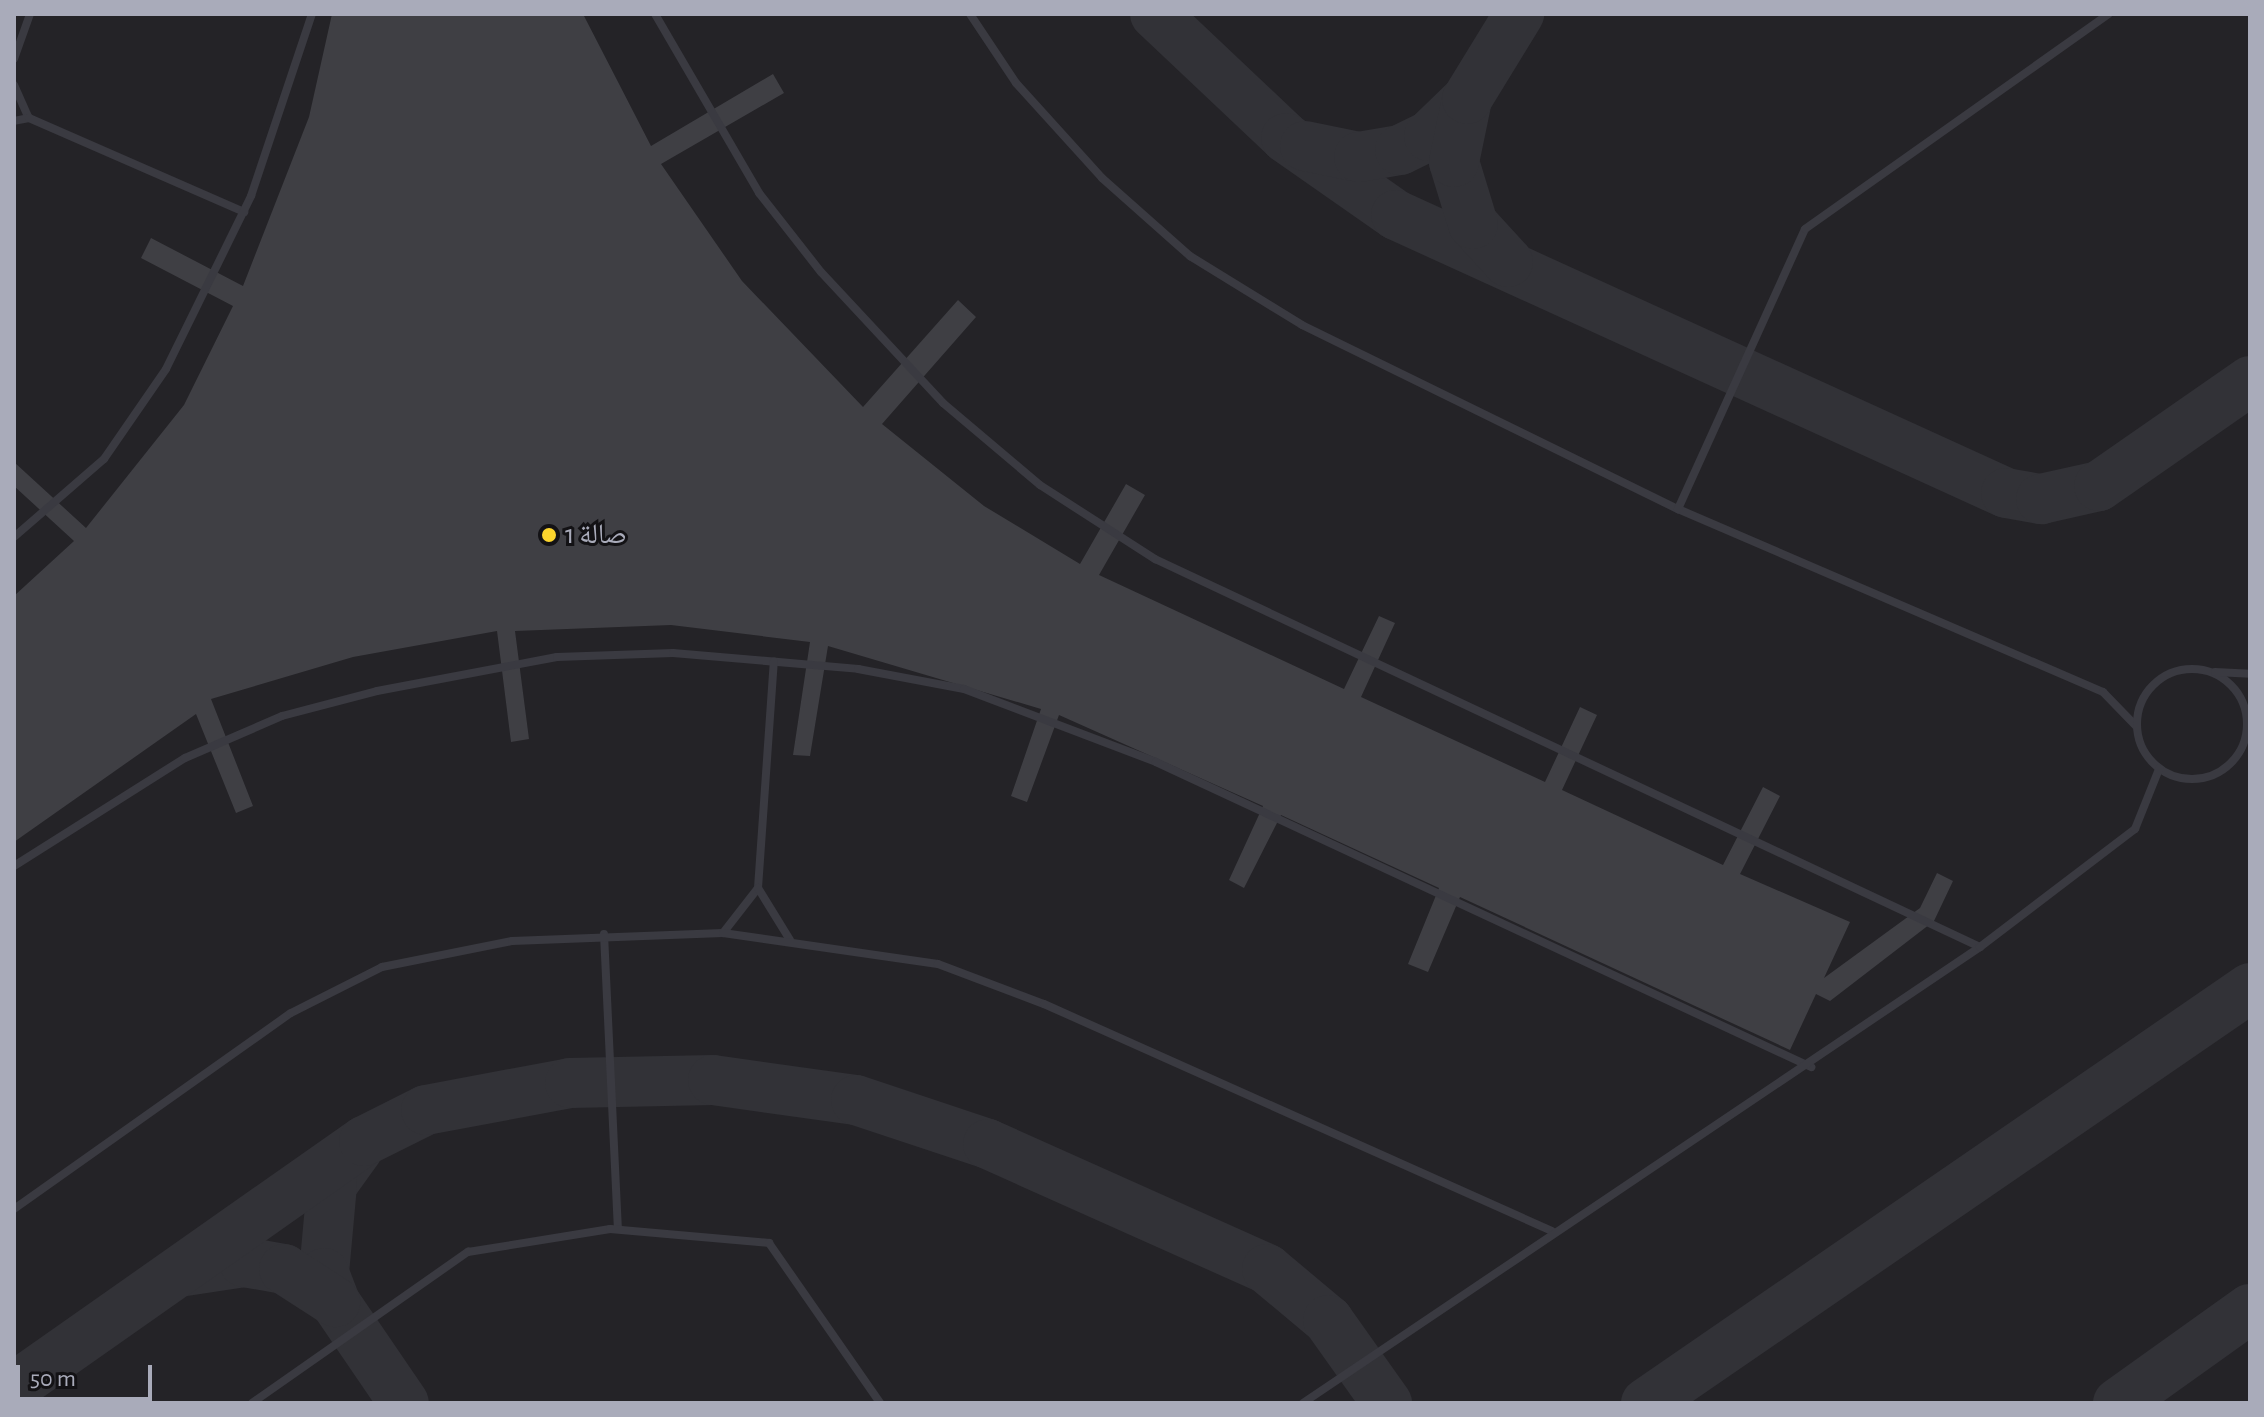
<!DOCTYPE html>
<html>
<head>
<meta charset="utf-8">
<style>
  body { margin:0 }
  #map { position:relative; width:2264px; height:1417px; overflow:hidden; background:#18171a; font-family:"Alegreya Sans","Noto Naskh Arabic",sans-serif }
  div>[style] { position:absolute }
  .built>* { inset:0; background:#242327; transform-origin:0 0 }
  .taxiway>* { height:50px; margin:-25px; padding:0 25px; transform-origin:25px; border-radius:25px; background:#323237 }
  .building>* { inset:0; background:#3f3f44 }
  .service>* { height:8px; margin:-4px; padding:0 4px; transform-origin:4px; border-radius:4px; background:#3a3a41 }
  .service>.ring { margin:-4px; padding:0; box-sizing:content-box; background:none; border:8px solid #3a3a41; border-radius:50% }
  .dots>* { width:22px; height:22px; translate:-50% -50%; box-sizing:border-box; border:4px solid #131215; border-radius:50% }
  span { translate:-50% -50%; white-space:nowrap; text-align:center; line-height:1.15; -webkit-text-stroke:6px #131215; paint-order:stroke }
  .poi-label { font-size:28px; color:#a9abba }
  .left { translate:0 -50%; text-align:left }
  .frame { position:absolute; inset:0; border:16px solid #a9abba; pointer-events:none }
  .scale { position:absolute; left:16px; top:1365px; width:136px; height:36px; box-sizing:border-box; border:4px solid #a9abba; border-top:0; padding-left:10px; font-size:24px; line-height:28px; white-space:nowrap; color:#a9abba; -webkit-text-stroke:6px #131215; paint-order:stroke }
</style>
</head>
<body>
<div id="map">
  <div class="built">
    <i style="left:14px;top:14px;width:2236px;height:1389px"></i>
  </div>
  <div class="taxiway">
    <i style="left:1155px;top:14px;width:180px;rotate:43.4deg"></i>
    <i style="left:1286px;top:138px;width:134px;rotate:35deg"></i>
    <i style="left:1396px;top:215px;width:670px;rotate:24.5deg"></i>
    <i style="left:2006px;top:493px;width:36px;rotate:10deg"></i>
    <i style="left:2041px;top:499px;width:59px;rotate:-12.6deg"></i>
    <i style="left:2099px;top:486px;width:184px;rotate:-34.8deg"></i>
    <i style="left:1305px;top:146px;width:55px;rotate:11.5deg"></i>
    <i style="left:1359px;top:157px;width:42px;rotate:-9.7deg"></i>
    <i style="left:1400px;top:150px;width:32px;rotate:-26deg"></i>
    <i style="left:1429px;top:136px;width:53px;rotate:-44.2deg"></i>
    <i style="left:1508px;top:262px;width:52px;rotate:-132.6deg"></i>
    <i style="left:1473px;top:224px;width:65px;rotate:-107deg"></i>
    <i style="left:1454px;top:162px;width:64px;rotate:-78.3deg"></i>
    <i style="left:1467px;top:99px;width:100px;rotate:-58.5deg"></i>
    <i style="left:358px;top:1149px;width:44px;rotate:125.8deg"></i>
    <i style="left:332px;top:1185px;width:88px;rotate:95.2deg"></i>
    <i style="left:324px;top:1273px;width:31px;rotate:69deg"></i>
    <i style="left:335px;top:1302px;width:122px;rotate:55.7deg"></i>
    <i style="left:185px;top:1271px;width:60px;rotate:-8.7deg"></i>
    <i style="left:244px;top:1262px;width:41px;rotate:9.9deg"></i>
    <i style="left:284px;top:1269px;width:61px;rotate:32.9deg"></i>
    <i style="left:14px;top:1387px;width:428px;rotate:-35.1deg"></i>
    <i style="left:364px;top:1141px;width:69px;rotate:-26.6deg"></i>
    <i style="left:426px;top:1110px;width:147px;rotate:-10.6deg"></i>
    <i style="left:570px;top:1083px;width:143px;rotate:-1.2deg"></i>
    <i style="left:713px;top:1080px;width:144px;rotate:8deg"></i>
    <i style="left:856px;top:1100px;width:139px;rotate:18.4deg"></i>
    <i style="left:988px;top:1144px;width:306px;rotate:24.1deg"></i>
    <i style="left:1267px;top:1269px;width:80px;rotate:39.9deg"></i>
    <i style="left:1328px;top:1320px;width:102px;rotate:54.6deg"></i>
    <i style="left:1646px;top:1403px;width:733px;rotate:-34.49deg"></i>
    <i style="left:2118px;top:1403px;width:162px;rotate:-35.5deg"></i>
  </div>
  <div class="building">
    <i style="clip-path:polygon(332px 14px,583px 14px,651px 146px,773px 74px,784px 93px,661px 164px,742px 281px,863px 407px,958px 300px,976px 317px,882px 424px,984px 506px,1080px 564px,1126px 484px,1145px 495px,1099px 575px,1344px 689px,1379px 616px,1395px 623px,1361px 697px,1545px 782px,1580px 707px,1597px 715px,1562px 790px,1723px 865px,1763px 787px,1780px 796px,1740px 874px,1850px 922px,1824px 978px,1920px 908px,1937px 873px,1953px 881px,1934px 921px,1830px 1001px,1816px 994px,1790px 1050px,1460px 897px,1428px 972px,1408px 964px,1439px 888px,1281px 815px,1244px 888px,1229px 880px,1263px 806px,1059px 715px,1027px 802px,1011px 796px,1041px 709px,828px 646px,810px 756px,793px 755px,810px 642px,671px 625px,515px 631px,529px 739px,511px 742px,497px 631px,353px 657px,211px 699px,253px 806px,236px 813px,196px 714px,14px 842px,14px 596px,74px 541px,14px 486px,14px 462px,86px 528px,184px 405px,233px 306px,141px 258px,151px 238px,243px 286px,309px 117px)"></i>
  </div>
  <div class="service">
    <i style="left:655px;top:14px;width:207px;rotate:59.8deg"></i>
    <i style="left:759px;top:193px;width:100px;rotate:51.9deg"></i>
    <i style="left:821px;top:272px;width:179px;rotate:47deg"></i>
    <i style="left:943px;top:403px;width:127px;rotate:40.2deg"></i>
    <i style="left:1040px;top:485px;width:137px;rotate:32.8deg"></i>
    <i style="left:1155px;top:559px;width:912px;rotate:25.19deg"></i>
    <i style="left:970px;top:14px;width:83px;rotate:56.3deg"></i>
    <i style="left:1016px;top:83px;width:128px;rotate:47.8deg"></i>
    <i style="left:1102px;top:178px;width:118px;rotate:41.6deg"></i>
    <i style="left:1190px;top:256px;width:132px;rotate:31.6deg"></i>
    <i style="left:1302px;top:325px;width:419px;rotate:26.1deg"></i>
    <i style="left:1678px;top:509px;width:463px;rotate:23.3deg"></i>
    <i style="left:2103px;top:692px;width:47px;rotate:45.9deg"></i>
    <i style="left:14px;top:59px;width:48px;rotate:-70.4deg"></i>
    <i style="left:14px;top:85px;width:36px;rotate:66deg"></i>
    <i style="left:29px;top:118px;width:15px;rotate:169deg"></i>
    <i style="left:29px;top:118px;width:235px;rotate:23.6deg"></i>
    <i style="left:1678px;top:509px;width:307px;rotate:-65.6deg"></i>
    <i style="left:1805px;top:229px;width:372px;rotate:-35.3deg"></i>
    <i style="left:14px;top:537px;width:119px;rotate:-40.9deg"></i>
    <i style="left:104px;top:459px;width:109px;rotate:-55.4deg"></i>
    <i style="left:166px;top:369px;width:193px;rotate:-63.8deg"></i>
    <i style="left:251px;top:196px;width:192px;rotate:-71.5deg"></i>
    <i class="ring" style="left:2137px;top:669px;width:102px;height:102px"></i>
    <i style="left:2215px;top:672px;width:35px;rotate:3deg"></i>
    <i style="left:14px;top:866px;width:202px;rotate:-32.3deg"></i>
    <i style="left:185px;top:758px;width:106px;rotate:-23.4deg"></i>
    <i style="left:282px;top:716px;width:98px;rotate:-14.7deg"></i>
    <i style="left:377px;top:691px;width:183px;rotate:-10.7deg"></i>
    <i style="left:557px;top:657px;width:116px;rotate:-2deg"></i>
    <i style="left:673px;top:653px;width:186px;rotate:4.9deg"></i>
    <i style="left:858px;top:669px;width:108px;rotate:10.7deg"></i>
    <i style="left:964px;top:689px;width:205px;rotate:20.8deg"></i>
    <i style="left:1156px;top:762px;width:723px;rotate:24.97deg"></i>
    <i style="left:758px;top:888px;width:227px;rotate:-86deg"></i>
    <i style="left:723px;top:933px;width:57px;rotate:-52.1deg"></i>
    <i style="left:758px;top:888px;width:61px;rotate:58.4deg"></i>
    <i style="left:604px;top:934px;width:295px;rotate:87.3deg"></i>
    <i style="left:14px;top:1209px;width:339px;rotate:-35.3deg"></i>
    <i style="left:291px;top:1013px;width:102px;rotate:-26.8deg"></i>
    <i style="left:382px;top:967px;width:133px;rotate:-11.3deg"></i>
    <i style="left:512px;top:941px;width:211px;rotate:-2.2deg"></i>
    <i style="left:723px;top:933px;width:217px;rotate:8.2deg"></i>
    <i style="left:938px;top:964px;width:113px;rotate:20.7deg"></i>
    <i style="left:1044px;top:1004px;width:556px;rotate:24.08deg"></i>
    <i style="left:252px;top:1403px;width:264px;rotate:-35deg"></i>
    <i style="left:468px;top:1252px;width:144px;rotate:-9.2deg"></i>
    <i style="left:610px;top:1229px;width:160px;rotate:5deg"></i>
    <i style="left:769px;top:1243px;width:195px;rotate:55.2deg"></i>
    <i style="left:1303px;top:1403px;width:816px;rotate:-33.96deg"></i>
    <i style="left:1980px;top:947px;width:195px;rotate:-37.3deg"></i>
    <i style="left:2135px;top:829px;width:65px;rotate:-68.2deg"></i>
  </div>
  <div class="dots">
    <i style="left:549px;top:535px;background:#fcd52d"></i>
  </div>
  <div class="poi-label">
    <span class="left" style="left:565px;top:535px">صالة 1</span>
  </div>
  <div class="frame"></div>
  <div class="scale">50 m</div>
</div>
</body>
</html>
